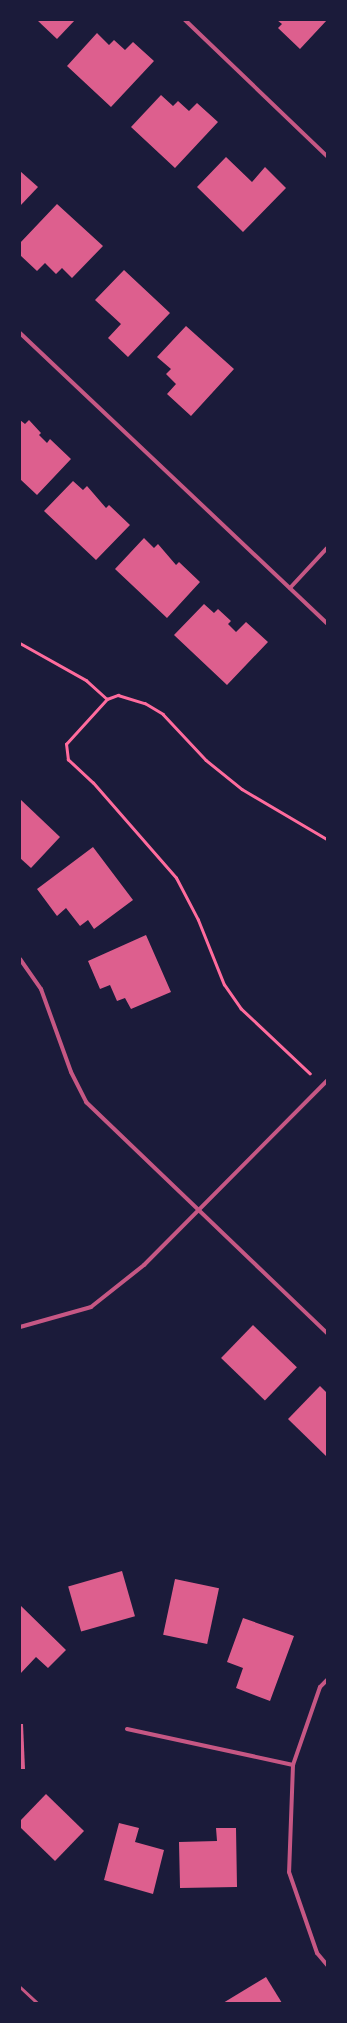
<!DOCTYPE html>
<html>
<head>
<meta charset="utf-8">
<style>
  body { margin:0 }
  #map { position:relative; width:347px; height:2023px; overflow:hidden; background:#1b1b3a; font-family:"Alegreya Sans",sans-serif }
  div>[style] { position:absolute }
  .building>* { inset:0; background:#dd5f8e; transform-origin:0 0 }
  .path>* { height:2.5px; margin:-1.25px; padding:0 1.25px; transform-origin:1.25px; border-radius:1.25px; background:#ff6b9d }
  .service>* { height:3px; margin:-1.5px; padding:0 1.5px; transform-origin:1.5px; border-radius:1.5px; background:#c65784 }
  .minor>* { height:4px; margin:-2px; padding:0 2px; transform-origin:2px; border-radius:2px; background:#c65784 }
  span { translate:-50% -50%; white-space:nowrap; text-align:center; line-height:1.15; -webkit-text-stroke:4px #1b1b3a; paint-order:stroke }
  .frame { position:absolute; inset:0; border:21px solid #1b1b3a; pointer-events:none }
</style>
</head>
<body>
<div id="map">
  <div class="building">
    <i style="clip-path:polygon(37px 20px,75px 20px,57px 39px)"></i>
    <i style="clip-path:polygon(277px 20px,327px 20px,300px 49px,278px 28px,282px 24px)"></i>
    <i style="clip-path:polygon(97px 33px,109px 45px,114px 40px,125px 50px,133px 42px,154px 61px,111px 107px,67px 66px)"></i>
    <i style="clip-path:polygon(161px 95px,173px 106px,178px 101px,189px 111px,197px 103px,218px 122px,175px 168px,131px 127px)"></i>
    <i style="clip-path:polygon(226px 157px,252px 182px,265px 167px,286px 188px,243px 232px,197px 187px)"></i>
    <i style="clip-path:polygon(20px 171px,38px 187px,20px 206px)"></i>
    <i style="clip-path:polygon(57px 204px,103px 246px,72px 278px,62px 268px,56px 274px,45px 263px,37px 271px,20px 255px,20px 243px)"></i>
    <i style="clip-path:polygon(124px 270px,170px 313px,128px 357px,108px 338px,121px 324px,95px 300px)"></i>
    <i style="clip-path:polygon(186px 326px,234px 369px,191px 416px,167px 394px,176px 384px,166px 374px,171px 369px,157px 357px)"></i>
    <i style="clip-path:polygon(20px 420px,25px 424px,29px 420px,41px 433px,39px 435px,47px 443px,50px 439px,71px 459px,37px 495px,20px 479px)"></i>
    <i style="clip-path:polygon(73px 481px,83px 490px,87px 486px,106px 508px,109px 505px,130px 525px,96px 560px,44px 511px)"></i>
    <i style="clip-path:polygon(144px 538px,154px 548px,158px 544px,176px 565px,179px 562px,200px 582px,167px 618px,115px 569px)"></i>
    <i style="clip-path:polygon(204px 604px,214px 613px,218px 609px,231px 621px,228px 624px,236px 632px,246px 622px,268px 642px,227px 685px,174px 635px)"></i>
    <i style="clip-path:polygon(20px 799px,60px 837px,31px 868px,20px 858px)"></i>
    <i style="clip-path:polygon(93px 847px,133px 900px,94px 929px,88px 920px,80px 926px,66px 908px,57px 916px,37px 889px)"></i>
    <i style="clip-path:polygon(146px 935px,171px 992px,131px 1009px,125px 998px,117px 1001px,110px 985px,100px 989px,88px 961px)"></i>
    <i style="left:253px;top:1325px;width:61px;height:46px;rotate:44deg"></i>
    <i style="clip-path:polygon(320px 1386px,327px 1393px,327px 1457px,288px 1419px)"></i>
    <i style="left:122px;top:1571px;width:47px;height:56px;rotate:74deg"></i>
    <i style="left:175px;top:1579px;width:45px;height:57px;rotate:12deg"></i>
    <i style="clip-path:polygon(20px 1605px,66px 1650px,48px 1668px,36px 1657px,20px 1674px)"></i>
    <i style="clip-path:polygon(243px 1618px,294px 1636px,270px 1701px,236px 1688px,243px 1668px,227px 1662px)"></i>
    <i style="clip-path:polygon(20px 1724px,23px 1724px,25px 1769px,20px 1769px)"></i>
    <i style="clip-path:polygon(46px 1794px,84px 1831px,55px 1861px,20px 1827px,20px 1821px)"></i>
    <i style="clip-path:polygon(119px 1823px,139px 1828px,135px 1842px,164px 1850px,153px 1894px,104px 1880px)"></i>
    <i style="clip-path:polygon(216px 1828px,236px 1828px,237px 1887px,180px 1888px,179px 1842px,217px 1841px)"></i>
    <i style="clip-path:polygon(266px 1977px,282px 2003px,223px 2003px)"></i>
  </div>
  <div class="path">
    <i style="left:20px;top:643px;width:76px;rotate:29.3deg"></i>
    <i style="left:86px;top:680px;width:28px;rotate:42deg"></i>
    <i style="left:310px;top:1074px;width:95px;rotate:-136.7deg"></i>
    <i style="left:241px;top:1009px;width:29px;rotate:-125deg"></i>
    <i style="left:224px;top:985px;width:70px;rotate:-111.8deg"></i>
    <i style="left:198px;top:920px;width:47px;rotate:-117.6deg"></i>
    <i style="left:176px;top:878px;width:126px;rotate:-131.1deg"></i>
    <i style="left:93px;top:783px;width:34px;rotate:-137deg"></i>
    <i style="left:68px;top:760px;width:16px;rotate:-97deg"></i>
    <i style="left:66px;top:744px;width:61px;rotate:-47.7deg"></i>
    <i style="left:107px;top:699px;width:12px;rotate:-20deg"></i>
    <i style="left:118px;top:695px;width:28px;rotate:17deg"></i>
    <i style="left:145px;top:703px;width:21px;rotate:31deg"></i>
    <i style="left:163px;top:714px;width:63px;rotate:46.9deg"></i>
    <i style="left:206px;top:760px;width:46px;rotate:38.9deg"></i>
    <i style="left:242px;top:789px;width:99px;rotate:30.5deg"></i>
  </div>
  <div class="service">
    <i style="left:20px;top:1987px;width:23px;rotate:43deg"></i>
  </div>
  <div class="minor">
    <i style="left:185px;top:20px;width:197px;rotate:43.8deg"></i>
    <i style="left:20px;top:333px;width:422px;rotate:43.4deg"></i>
    <i style="left:290px;top:588px;width:54px;rotate:-47.2deg"></i>
    <i style="left:20px;top:959px;width:37px;rotate:55deg"></i>
    <i style="left:41px;top:989px;width:88px;rotate:70.1deg"></i>
    <i style="left:71px;top:1072px;width:34px;rotate:63deg"></i>
    <i style="left:86px;top:1102px;width:334px;rotate:43.8deg"></i>
    <i style="left:20px;top:1327px;width:74px;rotate:-15.7deg"></i>
    <i style="left:91px;top:1307px;width:68px;rotate:-38.4deg"></i>
    <i style="left:144px;top:1265px;width:260px;rotate:-45.2deg"></i>
    <i style="left:327px;top:1680px;width:10px;rotate:135deg"></i>
    <i style="left:320px;top:1687px;width:83px;rotate:109.1deg"></i>
    <i style="left:293px;top:1765px;width:107px;rotate:92.1deg"></i>
    <i style="left:289px;top:1872px;width:86px;rotate:70.9deg"></i>
    <i style="left:317px;top:1953px;width:16px;rotate:50deg"></i>
    <i style="left:127px;top:1729px;width:170px;rotate:12.2deg"></i>
  </div>
  <div class="frame"></div>
</div>
</body>
</html>
